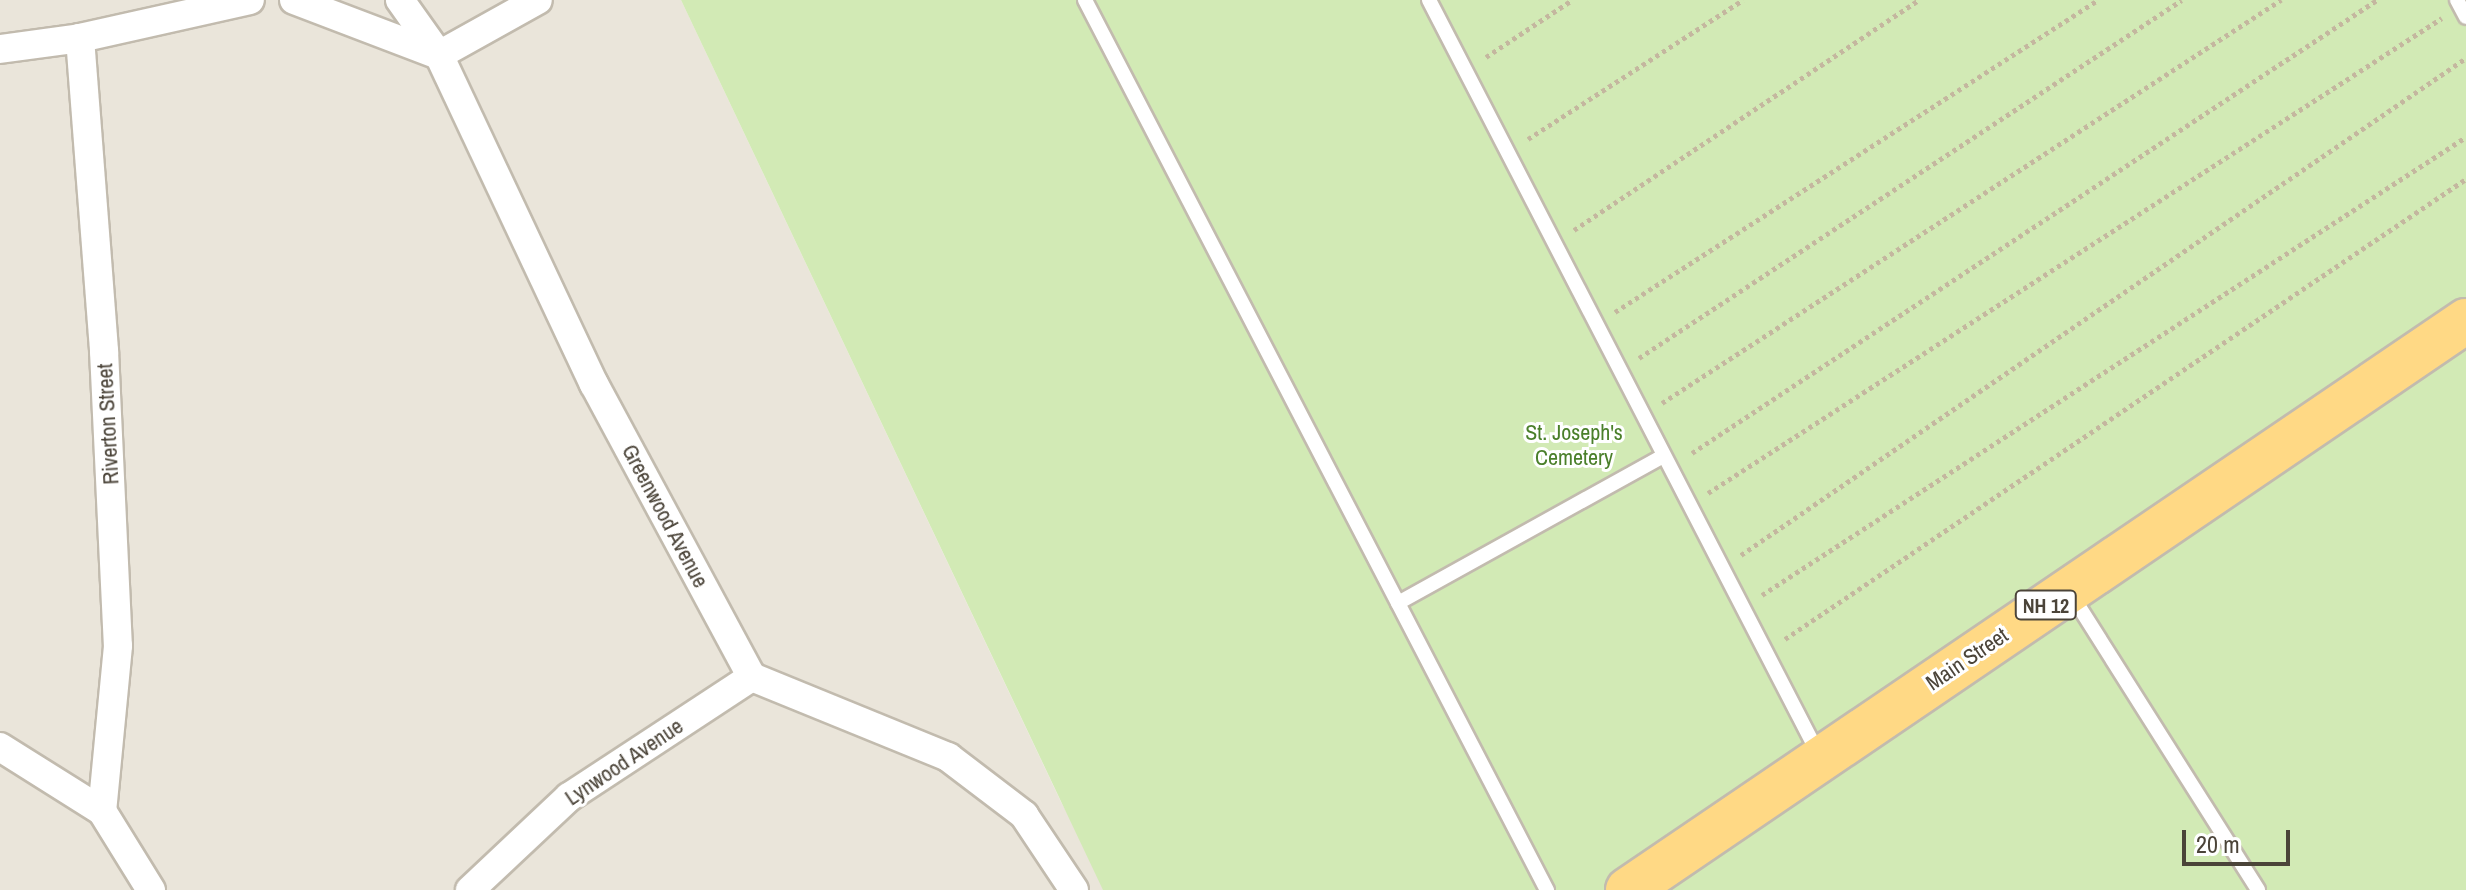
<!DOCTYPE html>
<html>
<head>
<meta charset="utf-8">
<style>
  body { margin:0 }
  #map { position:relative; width:2466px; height:890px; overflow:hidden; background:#f6f3ec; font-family:"Archivo Narrow",sans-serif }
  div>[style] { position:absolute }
  .residential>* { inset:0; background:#eae5da }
  .green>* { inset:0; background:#d2eab5 }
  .path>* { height:5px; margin-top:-2.5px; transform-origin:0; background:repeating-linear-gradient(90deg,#c4b79f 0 4px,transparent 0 8px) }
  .roads { filter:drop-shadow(2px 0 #c2bbae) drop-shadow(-2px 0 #c2bbae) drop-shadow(0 2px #c2bbae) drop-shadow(0 -2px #c2bbae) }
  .service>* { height:14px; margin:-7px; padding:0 7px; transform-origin:7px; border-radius:7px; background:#fff }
  .minor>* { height:28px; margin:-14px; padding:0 14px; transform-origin:14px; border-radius:14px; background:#fff }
  .trunk>* { height:44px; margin:-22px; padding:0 22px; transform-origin:22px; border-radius:22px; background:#ffd985 }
  span { translate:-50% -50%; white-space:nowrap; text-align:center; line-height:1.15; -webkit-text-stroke:6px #fff; paint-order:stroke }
  .shield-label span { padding:2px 6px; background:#fff; border:2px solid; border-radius:6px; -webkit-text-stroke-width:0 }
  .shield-label { font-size:20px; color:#4b4439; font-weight:700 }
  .street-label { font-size:22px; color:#4b4439 }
  .park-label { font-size:22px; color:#4a7f2a }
  .scale { position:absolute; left:2182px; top:830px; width:108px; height:36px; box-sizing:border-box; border:4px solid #4b4439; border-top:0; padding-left:10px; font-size:24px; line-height:28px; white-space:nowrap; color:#4b4439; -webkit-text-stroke:6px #fff; paint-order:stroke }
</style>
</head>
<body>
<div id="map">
  <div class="residential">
    <i style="clip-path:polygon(0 0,681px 0,1061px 802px,1110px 890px,0 890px)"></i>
  </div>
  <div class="green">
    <i style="clip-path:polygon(681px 0,2466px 0,2466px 890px,1103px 890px)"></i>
  </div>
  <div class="path">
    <i style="left:1486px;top:57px;width:103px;rotate:-33.5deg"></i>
    <i style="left:1528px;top:139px;width:256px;rotate:-32.9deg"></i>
    <i style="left:1574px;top:230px;width:415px;rotate:-33.7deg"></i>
    <i style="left:1615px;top:312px;width:575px;rotate:-32.86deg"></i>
    <i style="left:1639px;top:358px;width:650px;rotate:-33.4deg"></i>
    <i style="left:1662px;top:403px;width:739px;rotate:-33.07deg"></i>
    <i style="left:1692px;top:453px;width:821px;rotate:-33.48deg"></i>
    <i style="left:1708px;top:493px;width:874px;rotate:-32.91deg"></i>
    <i style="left:1741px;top:555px;width:879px;rotate:-34.43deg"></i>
    <i style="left:1762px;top:595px;width:840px;rotate:-33.05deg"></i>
    <i style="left:1785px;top:639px;width:822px;rotate:-34.04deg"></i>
  </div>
  <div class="roads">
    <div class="service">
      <i style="left:1085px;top:0;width:1003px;rotate:62.57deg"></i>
      <i style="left:1429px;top:0;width:850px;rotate:62.68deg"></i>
      <i style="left:2457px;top:0;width:19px;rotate:62deg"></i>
      <i style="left:2071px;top:594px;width:350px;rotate:57.7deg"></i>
      <i style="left:1398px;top:603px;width:301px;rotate:-29deg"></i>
    </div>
    <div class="minor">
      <i style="left:294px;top:0;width:155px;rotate:20.8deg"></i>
      <i style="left:439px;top:55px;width:113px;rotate:-29.1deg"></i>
      <i style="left:400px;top:0;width:67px;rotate:54.7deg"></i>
      <i style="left:439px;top:55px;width:364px;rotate:64.8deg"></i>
      <i style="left:594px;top:384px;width:333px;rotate:61.7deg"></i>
      <i style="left:752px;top:677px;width:212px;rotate:22.2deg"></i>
      <i style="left:948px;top:757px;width:96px;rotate:37.3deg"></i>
      <i style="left:1024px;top:815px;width:90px;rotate:56.3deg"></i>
      <i style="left:80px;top:38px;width:314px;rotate:85.6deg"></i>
      <i style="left:104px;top:351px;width:295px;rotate:87.3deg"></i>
      <i style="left:118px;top:646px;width:166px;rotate:95.5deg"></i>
      <i style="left:0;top:49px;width:81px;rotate:-7.8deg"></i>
      <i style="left:80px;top:38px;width:174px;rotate:-12.6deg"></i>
      <i style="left:0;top:747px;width:120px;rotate:32.1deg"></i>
      <i style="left:102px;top:811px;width:93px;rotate:58.2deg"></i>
      <i style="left:470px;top:890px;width:136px;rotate:-43.2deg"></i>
      <i style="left:569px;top:797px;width:219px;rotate:-33.3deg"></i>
    </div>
    <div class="trunk">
      <i style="left:1628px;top:890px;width:1013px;rotate:-34.18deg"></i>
    </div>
  </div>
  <div class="shield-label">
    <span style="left:2046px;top:605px">NH 12</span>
  </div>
  <div class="street-label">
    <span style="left:108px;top:424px;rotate:-93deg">Riverton Street</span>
    <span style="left:665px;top:516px;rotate:62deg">Greenwood Avenue</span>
    <span style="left:1967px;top:659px;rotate:-34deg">Main Street</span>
    <span style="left:624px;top:762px;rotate:-34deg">Lynwood Avenue</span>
  </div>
  <div class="park-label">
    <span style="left:1574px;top:445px">St. Joseph's<br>Cemetery</span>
  </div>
  <div class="scale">20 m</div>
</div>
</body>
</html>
